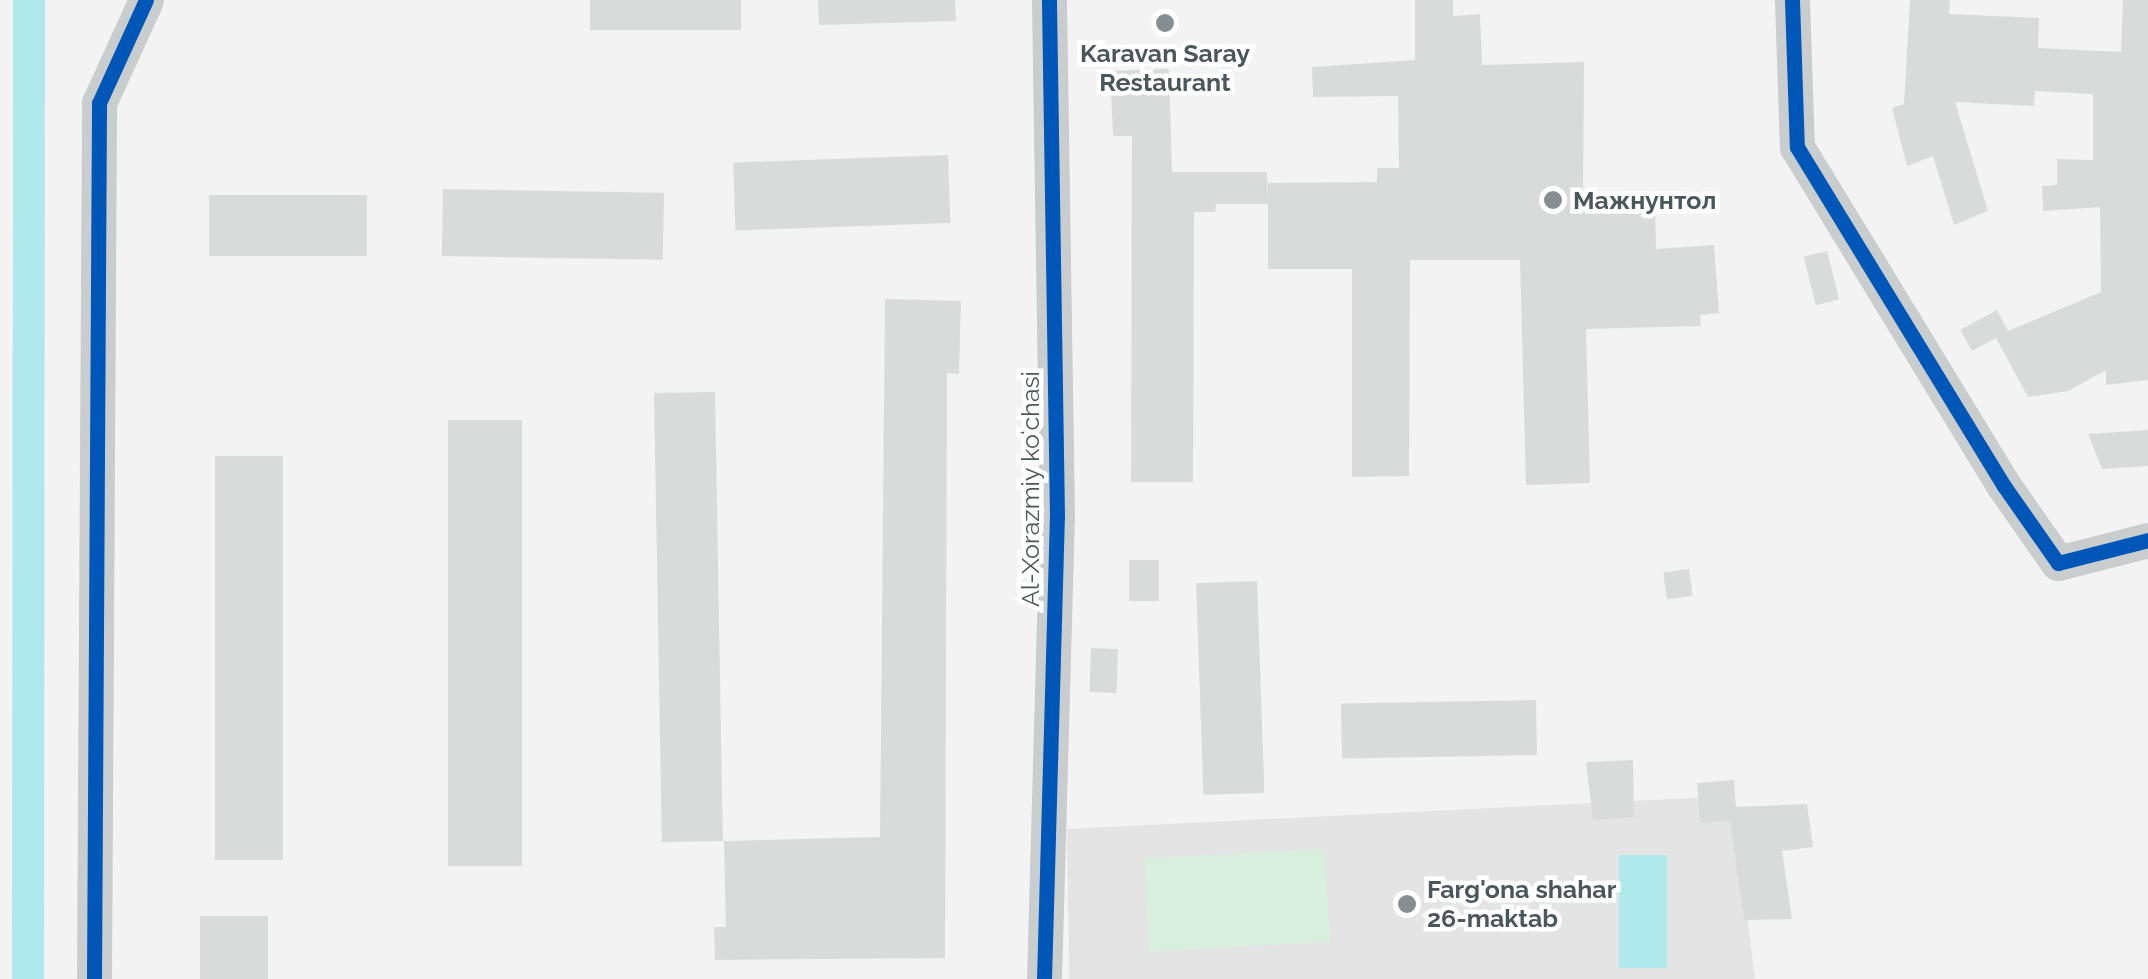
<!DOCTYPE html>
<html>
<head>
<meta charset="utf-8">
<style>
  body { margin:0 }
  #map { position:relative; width:2148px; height:979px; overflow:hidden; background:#f3f3f3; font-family:Raleway,sans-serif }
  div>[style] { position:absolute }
  .education>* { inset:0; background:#e5e4e4 }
  .green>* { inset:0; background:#d9f0de; transform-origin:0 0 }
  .water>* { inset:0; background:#b0e9eb; transform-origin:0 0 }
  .canal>* { height:32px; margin:-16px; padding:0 16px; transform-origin:16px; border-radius:16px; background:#b0e9eb }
  .building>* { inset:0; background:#d9dbdb; transform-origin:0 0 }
  .street>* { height:35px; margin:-17.5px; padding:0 17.5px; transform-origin:17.5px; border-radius:17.5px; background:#cacdce }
  .cycleway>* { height:15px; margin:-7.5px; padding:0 7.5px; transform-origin:7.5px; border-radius:7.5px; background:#0057b8 }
  .dots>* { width:28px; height:28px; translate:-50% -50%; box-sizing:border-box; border:5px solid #fff; border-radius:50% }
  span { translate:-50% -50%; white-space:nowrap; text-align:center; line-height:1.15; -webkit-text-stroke:9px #fff; paint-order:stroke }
  .poi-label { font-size:25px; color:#4a585e; font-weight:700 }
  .left { translate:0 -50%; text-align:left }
  .street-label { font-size:25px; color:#4a585e }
</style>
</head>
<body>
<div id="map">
  <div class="education">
    <i style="clip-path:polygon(1733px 796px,1755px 979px,1069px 979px,1067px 829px)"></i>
  </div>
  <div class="green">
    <i style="left:1325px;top:849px;width:93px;height:181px;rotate:87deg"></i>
  </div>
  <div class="water">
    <i style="left:1619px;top:855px;width:48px;height:113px"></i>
  </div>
  <div class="canal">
    <i style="left:28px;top:979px;width:979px;rotate:-89.94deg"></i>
  </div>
  <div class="building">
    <i style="left:590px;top:0;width:151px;height:30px"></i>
    <i style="clip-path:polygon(818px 0,955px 0,956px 21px,819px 25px)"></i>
    <i style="clip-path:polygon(1415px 0,1453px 0,1453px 16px,1480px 14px,1482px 65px,1584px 62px,1583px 204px,1655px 203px,1656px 249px,1714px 245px,1719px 313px,1700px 315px,1701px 326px,1586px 329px,1590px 483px,1526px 485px,1520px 260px,1410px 260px,1409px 476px,1352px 477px,1352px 269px,1268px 269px,1268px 204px,1216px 204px,1215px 212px,1194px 212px,1193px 482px,1131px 482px,1132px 136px,1113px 136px,1110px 71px,1169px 69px,1172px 172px,1267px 172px,1268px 199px,1268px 183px,1377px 182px,1377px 168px,1399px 168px,1398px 96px,1313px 97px,1312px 67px,1415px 60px)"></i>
    <i style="clip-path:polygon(1910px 0,1950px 0,1949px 14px,2039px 18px,2038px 48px,2121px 52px,2123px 0,2148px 0,2148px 380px,2106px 385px,2106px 370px,2068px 391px,2028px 397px,1996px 338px,1972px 351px,1960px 330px,1997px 310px,2008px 331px,2101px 292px,2100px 207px,2043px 211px,2042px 186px,2057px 185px,2057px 159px,2093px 160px,2093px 94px,2035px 91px,2034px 106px,1955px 102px,1988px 211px,1954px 225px,1933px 156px,1907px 166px,1892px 108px,1904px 104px)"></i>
    <i style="left:948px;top:155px;width:68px;height:215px;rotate:88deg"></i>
    <i style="left:443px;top:189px;width:221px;height:67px;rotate:1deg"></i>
    <i style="left:367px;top:195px;width:61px;height:158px;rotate:90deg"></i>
    <i style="left:1827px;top:251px;width:50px;height:24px;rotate:76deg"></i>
    <i style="clip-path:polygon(885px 299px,961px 301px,959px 374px,947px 373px,945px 958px,715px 960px,714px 927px,726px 927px,724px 841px,880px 837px)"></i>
    <i style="left:715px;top:392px;width:449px;height:61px;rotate:89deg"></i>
    <i style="left:448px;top:420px;width:74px;height:446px"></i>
    <i style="clip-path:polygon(2148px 430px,2148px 466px,2102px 469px,2088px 434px)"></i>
    <i style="left:215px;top:456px;width:68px;height:404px"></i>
    <i style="left:1129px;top:560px;width:30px;height:41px"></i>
    <i style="left:1689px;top:569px;width:27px;height:26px;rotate:82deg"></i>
    <i style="left:1257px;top:581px;width:212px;height:61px;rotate:88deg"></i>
    <i style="left:1091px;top:648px;width:27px;height:44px;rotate:2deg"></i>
    <i style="left:1536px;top:700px;width:55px;height:195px;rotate:89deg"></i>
    <i style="clip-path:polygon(1633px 760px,1634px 817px,1593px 820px,1586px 762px)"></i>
    <i style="clip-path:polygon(1734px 780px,1736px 807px,1807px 804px,1813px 847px,1782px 851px,1792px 919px,1744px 920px,1730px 821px,1700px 823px,1697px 783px)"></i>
    <i style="left:200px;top:916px;width:68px;height:63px"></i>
  </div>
  <div class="street">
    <i style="left:1792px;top:0;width:147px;rotate:88.1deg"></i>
    <i style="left:1797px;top:147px;width:397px;rotate:58.6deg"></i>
    <i style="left:2004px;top:486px;width:94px;rotate:55deg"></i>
    <i style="left:2058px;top:563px;width:93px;rotate:-14.3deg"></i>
    <i style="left:94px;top:979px;width:876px;rotate:-89.67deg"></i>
    <i style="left:99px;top:103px;width:113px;rotate:-65.5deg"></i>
    <i style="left:1044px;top:979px;width:462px;rotate:-88.4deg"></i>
    <i style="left:1057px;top:517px;width:517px;rotate:-90.89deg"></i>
  </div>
  <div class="cycleway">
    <i style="left:1792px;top:0;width:147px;rotate:88.1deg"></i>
    <i style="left:1797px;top:147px;width:397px;rotate:58.6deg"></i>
    <i style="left:2004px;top:486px;width:94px;rotate:55deg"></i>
    <i style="left:2058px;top:563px;width:93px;rotate:-14.3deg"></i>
    <i style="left:94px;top:979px;width:876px;rotate:-89.67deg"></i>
    <i style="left:99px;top:103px;width:113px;rotate:-65.5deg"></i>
    <i style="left:1044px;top:979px;width:462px;rotate:-88.4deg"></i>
    <i style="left:1057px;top:517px;width:517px;rotate:-90.89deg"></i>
  </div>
  <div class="dots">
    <i style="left:1165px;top:23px;background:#858e92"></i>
    <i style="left:1553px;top:200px;background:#858e92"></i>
    <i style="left:1407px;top:904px;background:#858e92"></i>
  </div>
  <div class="poi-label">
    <span style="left:1165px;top:68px">Karavan Saray<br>Restaurant</span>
    <span class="left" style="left:1573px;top:200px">Мажнунтол</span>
    <span class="left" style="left:1427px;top:904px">Farg'ona shahar<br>26-maktab</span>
  </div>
  <div class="street-label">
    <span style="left:1030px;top:489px;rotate:-90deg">Al-Xorazmiy koʻchasi</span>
  </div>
</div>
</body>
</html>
